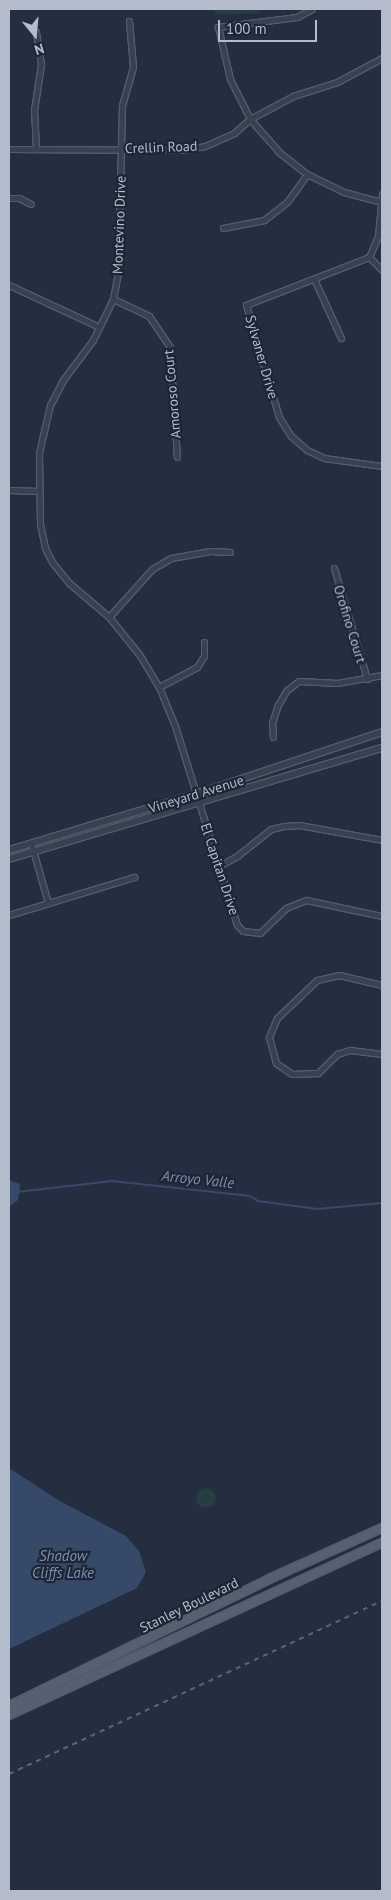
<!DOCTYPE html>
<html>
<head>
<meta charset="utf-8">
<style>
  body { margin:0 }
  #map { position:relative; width:391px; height:1900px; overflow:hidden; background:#242e40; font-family:"PT Sans",sans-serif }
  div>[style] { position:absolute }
  .green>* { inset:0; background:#263d41 }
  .round { border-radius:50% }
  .water>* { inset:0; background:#374968 }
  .stream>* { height:2px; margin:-1px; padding:0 1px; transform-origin:1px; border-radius:1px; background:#374968 }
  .roads { filter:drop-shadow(1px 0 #535c6b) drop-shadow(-1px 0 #535c6b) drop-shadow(0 1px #535c6b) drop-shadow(0 -1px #535c6b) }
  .minor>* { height:5px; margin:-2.5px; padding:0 2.5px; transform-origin:2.5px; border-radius:2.5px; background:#384150 }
  .tertiary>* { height:6px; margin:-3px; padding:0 3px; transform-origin:3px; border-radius:3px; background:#384150 }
  .primary>* { height:8px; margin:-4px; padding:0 4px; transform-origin:4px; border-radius:4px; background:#566070 }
  .rail>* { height:2px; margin-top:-1px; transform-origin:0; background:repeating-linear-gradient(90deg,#5a6477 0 5px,transparent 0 10px) }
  span { translate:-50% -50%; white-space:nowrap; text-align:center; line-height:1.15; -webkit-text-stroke:4.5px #1d2635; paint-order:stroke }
  .street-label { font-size:14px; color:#b4bccb }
  .water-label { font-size:15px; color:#7b90b3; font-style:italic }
  .frame { position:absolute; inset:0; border:10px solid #b4bccb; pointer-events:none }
  .north { position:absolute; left:10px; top:10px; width:50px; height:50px; -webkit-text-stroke:4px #1d2635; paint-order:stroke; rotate:163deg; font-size:14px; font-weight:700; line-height:20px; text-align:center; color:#b4bccb }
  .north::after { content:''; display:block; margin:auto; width:18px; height:22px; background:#b4bccb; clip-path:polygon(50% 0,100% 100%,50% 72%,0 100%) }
  .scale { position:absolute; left:218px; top:20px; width:99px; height:22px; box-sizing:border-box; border:2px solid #b4bccb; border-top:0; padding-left:6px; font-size:15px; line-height:18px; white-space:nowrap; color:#b4bccb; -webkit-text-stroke:4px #1d2635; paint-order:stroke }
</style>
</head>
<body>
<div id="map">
  <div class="green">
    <i style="clip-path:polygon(212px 9px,260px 9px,260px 13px,218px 15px)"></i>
    <i class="round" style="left:196px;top:1488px;width:20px;height:20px"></i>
  </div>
  <div class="water">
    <i style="clip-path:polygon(9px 1180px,20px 1184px,18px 1200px,9px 1207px)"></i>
    <i style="clip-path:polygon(9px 1468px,58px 1500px,126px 1536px,139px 1551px,146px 1572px,137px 1588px,9px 1649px)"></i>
  </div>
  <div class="stream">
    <i style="left:17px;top:1192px;width:96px;rotate:-6.6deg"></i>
    <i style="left:112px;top:1181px;width:139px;rotate:6.2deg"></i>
    <i style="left:250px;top:1196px;width:9px;rotate:32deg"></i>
    <i style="left:258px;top:1201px;width:60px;rotate:7.7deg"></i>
    <i style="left:317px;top:1209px;width:65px;rotate:-5.3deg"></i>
  </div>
  <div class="roads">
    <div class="minor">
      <i style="left:312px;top:9px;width:17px;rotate:152deg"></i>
      <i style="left:297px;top:17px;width:80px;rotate:172.8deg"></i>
      <i style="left:218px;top:27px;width:53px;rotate:77deg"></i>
      <i style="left:230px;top:79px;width:45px;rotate:63.4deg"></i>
      <i style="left:250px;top:119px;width:45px;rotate:48.6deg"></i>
      <i style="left:280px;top:153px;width:34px;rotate:38deg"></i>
      <i style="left:307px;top:174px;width:41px;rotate:25.9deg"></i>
      <i style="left:344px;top:192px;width:39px;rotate:15deg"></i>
      <i style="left:129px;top:21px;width:46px;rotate:85deg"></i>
      <i style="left:133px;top:67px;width:40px;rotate:106deg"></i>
      <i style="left:122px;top:105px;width:168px;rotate:91.4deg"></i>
      <i style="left:118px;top:273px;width:26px;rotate:101deg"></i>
      <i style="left:113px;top:299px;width:46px;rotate:116deg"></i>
      <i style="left:93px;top:340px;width:50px;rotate:126.9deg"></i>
      <i style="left:63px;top:380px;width:28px;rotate:117deg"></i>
      <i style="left:50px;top:405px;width:49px;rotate:102.9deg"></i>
      <i style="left:39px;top:453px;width:71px;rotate:89.2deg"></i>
      <i style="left:40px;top:524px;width:25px;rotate:78deg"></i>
      <i style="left:45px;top:548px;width:16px;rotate:63deg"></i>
      <i style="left:52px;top:562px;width:27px;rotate:51deg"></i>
      <i style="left:69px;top:583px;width:52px;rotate:40.4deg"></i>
      <i style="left:109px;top:617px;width:48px;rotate:51deg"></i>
      <i style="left:139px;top:654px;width:39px;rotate:59deg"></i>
      <i style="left:159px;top:687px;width:42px;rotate:67.7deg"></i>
      <i style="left:175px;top:726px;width:208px;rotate:72.7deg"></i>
      <i style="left:237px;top:925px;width:8px;rotate:45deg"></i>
      <i style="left:243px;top:931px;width:17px;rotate:7deg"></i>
      <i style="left:260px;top:933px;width:36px;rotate:-44deg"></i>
      <i style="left:286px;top:908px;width:22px;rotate:-22deg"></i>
      <i style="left:306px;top:900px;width:78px;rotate:11.9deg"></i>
      <i style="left:36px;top:148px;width:38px;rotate:-93deg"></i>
      <i style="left:34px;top:110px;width:47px;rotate:-81.3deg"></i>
      <i style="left:41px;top:64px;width:33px;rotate:-99deg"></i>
      <i style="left:9px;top:149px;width:174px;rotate:0.3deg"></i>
      <i style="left:183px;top:150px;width:22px;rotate:-10deg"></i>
      <i style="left:205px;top:146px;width:32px;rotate:-24deg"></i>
      <i style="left:234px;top:133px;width:21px;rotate:-41deg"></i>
      <i style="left:250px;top:119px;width:49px;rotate:-28.1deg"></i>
      <i style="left:293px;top:96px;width:46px;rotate:-17.7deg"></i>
      <i style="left:337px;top:82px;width:51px;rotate:-28.1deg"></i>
      <i style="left:382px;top:194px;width:42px;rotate:95.4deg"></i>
      <i style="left:378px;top:236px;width:23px;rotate:113deg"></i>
      <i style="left:369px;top:257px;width:132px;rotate:158.7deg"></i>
      <i style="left:246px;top:305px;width:117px;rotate:73.6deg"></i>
      <i style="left:279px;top:417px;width:22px;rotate:58deg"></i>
      <i style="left:291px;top:436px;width:21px;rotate:41deg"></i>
      <i style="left:307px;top:450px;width:19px;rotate:25deg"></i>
      <i style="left:324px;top:458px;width:59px;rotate:7.9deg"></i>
      <i style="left:9px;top:198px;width:10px"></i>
      <i style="left:19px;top:198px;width:13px;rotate:27deg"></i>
      <i style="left:223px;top:228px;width:42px;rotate:-11deg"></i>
      <i style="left:264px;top:220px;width:29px;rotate:-38deg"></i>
      <i style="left:287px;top:202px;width:34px;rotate:-54deg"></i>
      <i style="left:369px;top:257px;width:18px;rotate:45deg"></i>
      <i style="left:314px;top:279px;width:65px;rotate:65.4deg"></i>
      <i style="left:9px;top:285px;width:99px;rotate:25deg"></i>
      <i style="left:113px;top:299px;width:40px;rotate:25deg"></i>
      <i style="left:149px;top:316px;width:37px;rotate:56deg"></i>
      <i style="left:170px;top:347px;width:110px;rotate:86.4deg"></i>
      <i style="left:9px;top:490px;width:29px;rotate:2deg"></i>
      <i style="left:334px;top:568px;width:116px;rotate:73.4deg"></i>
      <i style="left:109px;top:617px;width:64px;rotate:-48.1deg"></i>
      <i style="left:152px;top:569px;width:22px;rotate:-30deg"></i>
      <i style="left:171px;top:558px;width:40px;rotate:-10deg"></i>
      <i style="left:210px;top:551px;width:20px;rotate:3deg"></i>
      <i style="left:159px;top:687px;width:43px;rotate:-27.8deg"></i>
      <i style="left:197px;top:667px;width:13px;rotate:-58deg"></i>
      <i style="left:204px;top:656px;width:14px;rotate:-90deg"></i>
      <i style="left:273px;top:737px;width:14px;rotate:-94deg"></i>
      <i style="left:272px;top:723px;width:19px;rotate:-72deg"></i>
      <i style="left:278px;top:705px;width:16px;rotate:-60deg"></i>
      <i style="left:286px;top:691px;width:16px;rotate:-38deg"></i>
      <i style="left:299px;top:681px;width:38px;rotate:3deg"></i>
      <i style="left:337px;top:683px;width:46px;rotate:-10.1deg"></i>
      <i style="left:31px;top:843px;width:62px;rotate:74.2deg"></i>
      <i style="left:219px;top:866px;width:21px;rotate:-29deg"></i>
      <i style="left:237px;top:856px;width:43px;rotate:-38.5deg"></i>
      <i style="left:271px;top:829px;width:13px;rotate:-13deg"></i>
      <i style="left:284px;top:826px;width:15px;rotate:-4deg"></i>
      <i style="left:299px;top:825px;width:84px;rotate:10.2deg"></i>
      <i style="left:9px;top:915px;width:131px;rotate:-16.9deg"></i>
      <i style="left:382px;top:985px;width:44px;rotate:-166.9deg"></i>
      <i style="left:339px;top:975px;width:23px;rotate:167deg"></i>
      <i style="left:317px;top:980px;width:55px;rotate:136.5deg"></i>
      <i style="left:277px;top:1018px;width:21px;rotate:113deg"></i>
      <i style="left:269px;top:1037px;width:27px;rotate:75deg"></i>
      <i style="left:276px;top:1063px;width:19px;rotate:35deg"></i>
      <i style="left:292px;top:1074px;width:26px;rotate:-2deg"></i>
      <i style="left:318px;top:1073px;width:27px;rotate:-45deg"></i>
      <i style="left:337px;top:1054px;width:14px;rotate:-17deg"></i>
      <i style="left:350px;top:1050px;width:32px;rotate:7deg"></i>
    </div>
    <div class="tertiary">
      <i style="left:9px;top:850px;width:195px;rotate:-16.7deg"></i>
      <i style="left:196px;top:794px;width:196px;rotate:-18.4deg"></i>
      <i style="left:9px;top:859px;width:389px;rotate:-16.6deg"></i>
    </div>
    <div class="primary">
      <i style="left:9px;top:1706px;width:289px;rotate:-26deg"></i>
      <i style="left:269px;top:1579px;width:124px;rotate:-24.3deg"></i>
      <i style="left:9px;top:1715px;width:411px;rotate:-24.8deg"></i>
    </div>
  </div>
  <div class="rail">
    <i style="left:9px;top:1774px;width:411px;rotate:-24.9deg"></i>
  </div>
  <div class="street-label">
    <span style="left:161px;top:147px;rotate:-2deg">Crellin Road</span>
    <span style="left:119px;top:225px;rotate:-88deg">Montevino Drive</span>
    <span style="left:262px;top:357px;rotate:74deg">Sylvaner Drive</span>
    <span style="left:172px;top:394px;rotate:-95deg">Amoroso Court</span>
    <span style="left:350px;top:624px;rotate:73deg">Orofino Court</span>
    <span style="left:196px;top:794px;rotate:-17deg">Vineyard Avenue</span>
    <span style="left:220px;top:869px;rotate:72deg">El Capitan Drive</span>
    <span style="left:189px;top:1605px;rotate:-26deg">Stanley Boulevard</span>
  </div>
  <div class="water-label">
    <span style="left:198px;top:1179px;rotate:6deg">Arroyo Valle</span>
    <span style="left:63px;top:1564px">Shadow<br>Cliffs Lake</span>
  </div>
  <div class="frame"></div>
  <div class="north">N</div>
  <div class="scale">100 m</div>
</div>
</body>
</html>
